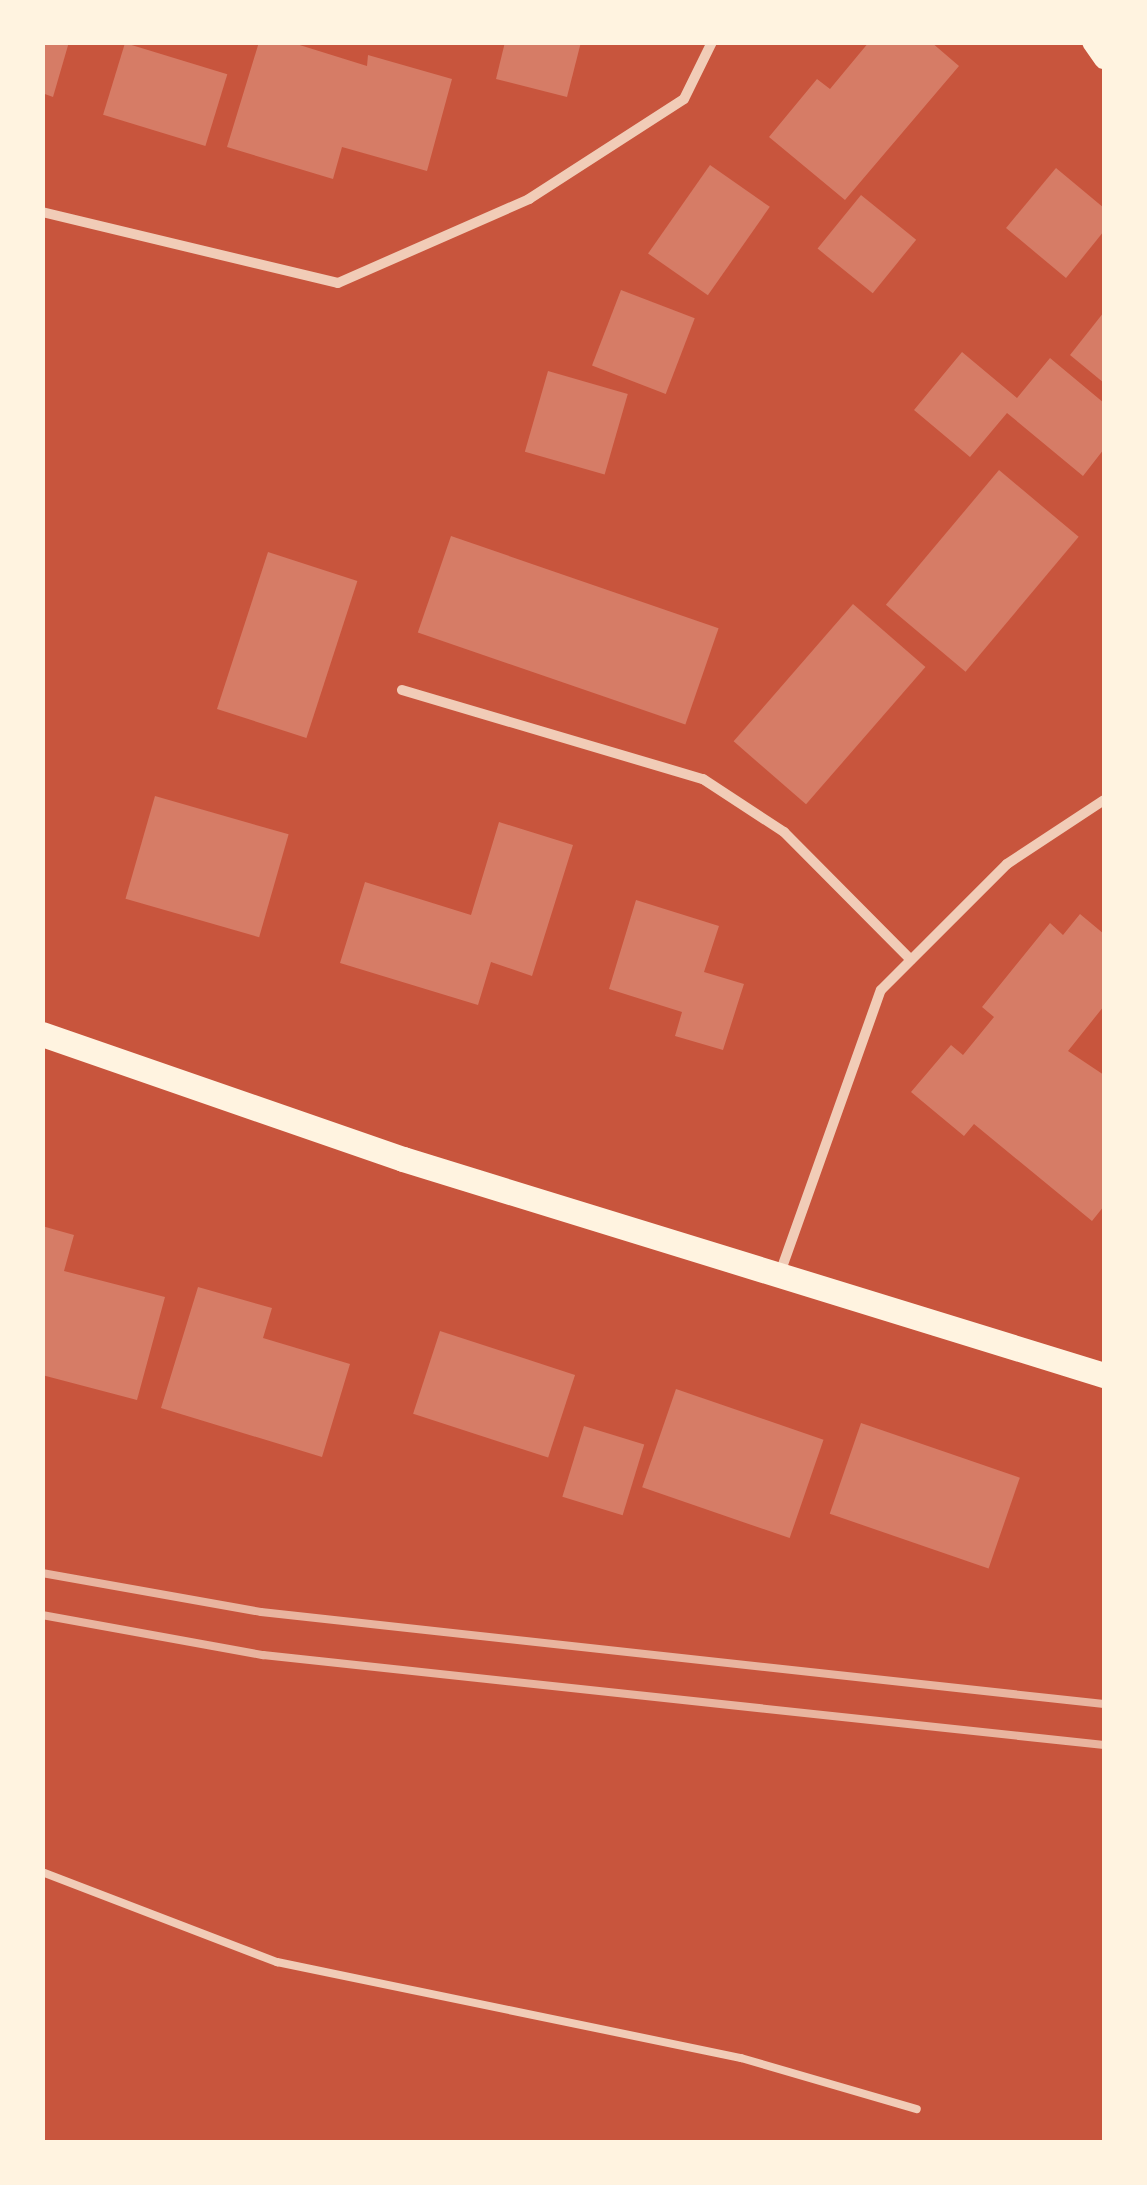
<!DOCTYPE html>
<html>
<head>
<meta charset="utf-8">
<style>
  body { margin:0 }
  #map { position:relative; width:1147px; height:2185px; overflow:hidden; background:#c8553d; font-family:Roboto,sans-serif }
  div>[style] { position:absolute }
  .building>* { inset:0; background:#d67c66; transform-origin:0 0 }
  .service>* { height:8px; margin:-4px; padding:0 4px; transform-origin:4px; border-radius:4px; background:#f1ccb7 }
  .minor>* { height:10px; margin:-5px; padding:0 5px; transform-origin:5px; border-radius:5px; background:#f1ccb7 }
  .secondary>* { height:20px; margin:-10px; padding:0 10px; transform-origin:10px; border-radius:10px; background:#fff3e0 }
  .primary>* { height:25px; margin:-12.5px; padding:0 12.5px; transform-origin:12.5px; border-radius:12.5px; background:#fff3e0 }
  .rail>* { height:8px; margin:-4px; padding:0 4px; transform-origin:4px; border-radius:4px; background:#e9b49f }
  span { translate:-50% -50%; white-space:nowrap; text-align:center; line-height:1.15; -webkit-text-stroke:10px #fff3e0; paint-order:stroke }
  .frame { position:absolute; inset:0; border:45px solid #fff3e0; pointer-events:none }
</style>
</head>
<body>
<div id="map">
  <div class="building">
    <i style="clip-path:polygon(42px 42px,69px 42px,53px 97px,42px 93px)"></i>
    <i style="clip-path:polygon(259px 42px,290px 42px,367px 66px,368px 55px,452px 79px,427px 171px,342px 147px,333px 179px,227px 147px)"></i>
    <i style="clip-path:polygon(505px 42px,581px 42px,567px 97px,496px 79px)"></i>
    <i style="clip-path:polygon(869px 42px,931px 42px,959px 66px,845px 200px,769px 137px,817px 79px,830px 89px)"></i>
    <i style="left:125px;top:43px;width:107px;height:75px;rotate:17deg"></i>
    <i style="left:710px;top:165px;width:73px;height:108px;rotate:35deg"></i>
    <i style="clip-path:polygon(1056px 168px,1104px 208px,1104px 231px,1066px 278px,1006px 228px)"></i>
    <i style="left:861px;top:195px;width:71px;height:69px;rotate:39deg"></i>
    <i style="left:621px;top:290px;width:79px;height:81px;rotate:21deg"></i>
    <i style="clip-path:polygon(1104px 312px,1104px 383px,1070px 355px)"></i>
    <i style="clip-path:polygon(962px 352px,1017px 398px,1050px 358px,1104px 403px,1104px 449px,1083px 476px,1007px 413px,970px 457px,914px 410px)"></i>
    <i style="left:548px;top:371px;width:83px;height:84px;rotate:16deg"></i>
    <i style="left:999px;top:470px;width:104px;height:176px;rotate:40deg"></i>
    <i style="left:451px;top:536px;width:283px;height:102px;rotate:19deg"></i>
    <i style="left:268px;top:552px;width:94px;height:165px;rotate:18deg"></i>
    <i style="left:853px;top:604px;width:96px;height:182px;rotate:41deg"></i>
    <i style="left:155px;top:796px;width:139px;height:107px;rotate:16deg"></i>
    <i style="clip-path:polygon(499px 822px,573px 845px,532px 976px,491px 962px,478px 1005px,340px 963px,365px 882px,471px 915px)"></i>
    <i style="clip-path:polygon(636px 900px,719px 926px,704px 972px,744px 984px,723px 1050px,675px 1036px,682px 1012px,609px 989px)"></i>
    <i style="clip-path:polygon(1080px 914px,1104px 934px,1104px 1006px,1068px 1051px,1104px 1075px,1104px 1206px,1092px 1221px,974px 1124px,964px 1136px,911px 1092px,951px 1045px,963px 1055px,994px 1017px,982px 1007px,1050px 923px,1063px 935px)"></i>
    <i style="clip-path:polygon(42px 1226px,74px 1235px,64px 1271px,165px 1297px,137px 1400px,42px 1375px)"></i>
    <i style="clip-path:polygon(198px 1287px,272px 1308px,263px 1338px,350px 1364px,322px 1457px,161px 1408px)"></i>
    <i style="left:440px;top:1331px;width:142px;height:87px;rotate:18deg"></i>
    <i style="left:676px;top:1389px;width:156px;height:104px;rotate:19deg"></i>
    <i style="left:861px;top:1423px;width:168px;height:96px;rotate:19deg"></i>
    <i style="left:584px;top:1426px;width:63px;height:74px;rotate:17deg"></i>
  </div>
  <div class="service">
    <i style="left:42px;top:1872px;width:252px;rotate:21deg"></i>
    <i style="left:277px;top:1962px;width:474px;rotate:11.7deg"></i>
    <i style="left:741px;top:2058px;width:183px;rotate:16.2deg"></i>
  </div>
  <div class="minor">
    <i style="left:42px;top:212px;width:304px;rotate:13.5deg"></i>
    <i style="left:338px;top:283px;width:209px;rotate:-23.7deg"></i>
    <i style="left:529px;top:199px;width:184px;rotate:-32.8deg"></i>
    <i style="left:684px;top:99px;width:64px;rotate:-63.8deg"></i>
    <i style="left:402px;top:690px;width:314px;rotate:16.5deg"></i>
    <i style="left:703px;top:779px;width:97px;rotate:33.2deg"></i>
    <i style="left:784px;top:832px;width:180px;rotate:45.2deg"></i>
    <i style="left:780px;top:1273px;width:300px;rotate:-70.4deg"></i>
    <i style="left:881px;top:990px;width:178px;rotate:-45deg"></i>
    <i style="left:1007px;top:864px;width:116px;rotate:-33.4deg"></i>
  </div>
  <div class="secondary">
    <i style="left:1092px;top:42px;width:21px;rotate:55deg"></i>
  </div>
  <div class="primary">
    <i style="left:42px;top:1034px;width:382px;rotate:19.1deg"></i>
    <i style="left:403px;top:1159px;width:734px;rotate:17.13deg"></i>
  </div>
  <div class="rail">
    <i style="left:42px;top:1573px;width:222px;rotate:10.1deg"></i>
    <i style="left:261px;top:1612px;width:848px;rotate:6.23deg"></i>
    <i style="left:42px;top:1615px;width:225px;rotate:10.3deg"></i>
    <i style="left:263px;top:1655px;width:846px;rotate:6.11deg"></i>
  </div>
  <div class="frame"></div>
</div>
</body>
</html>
